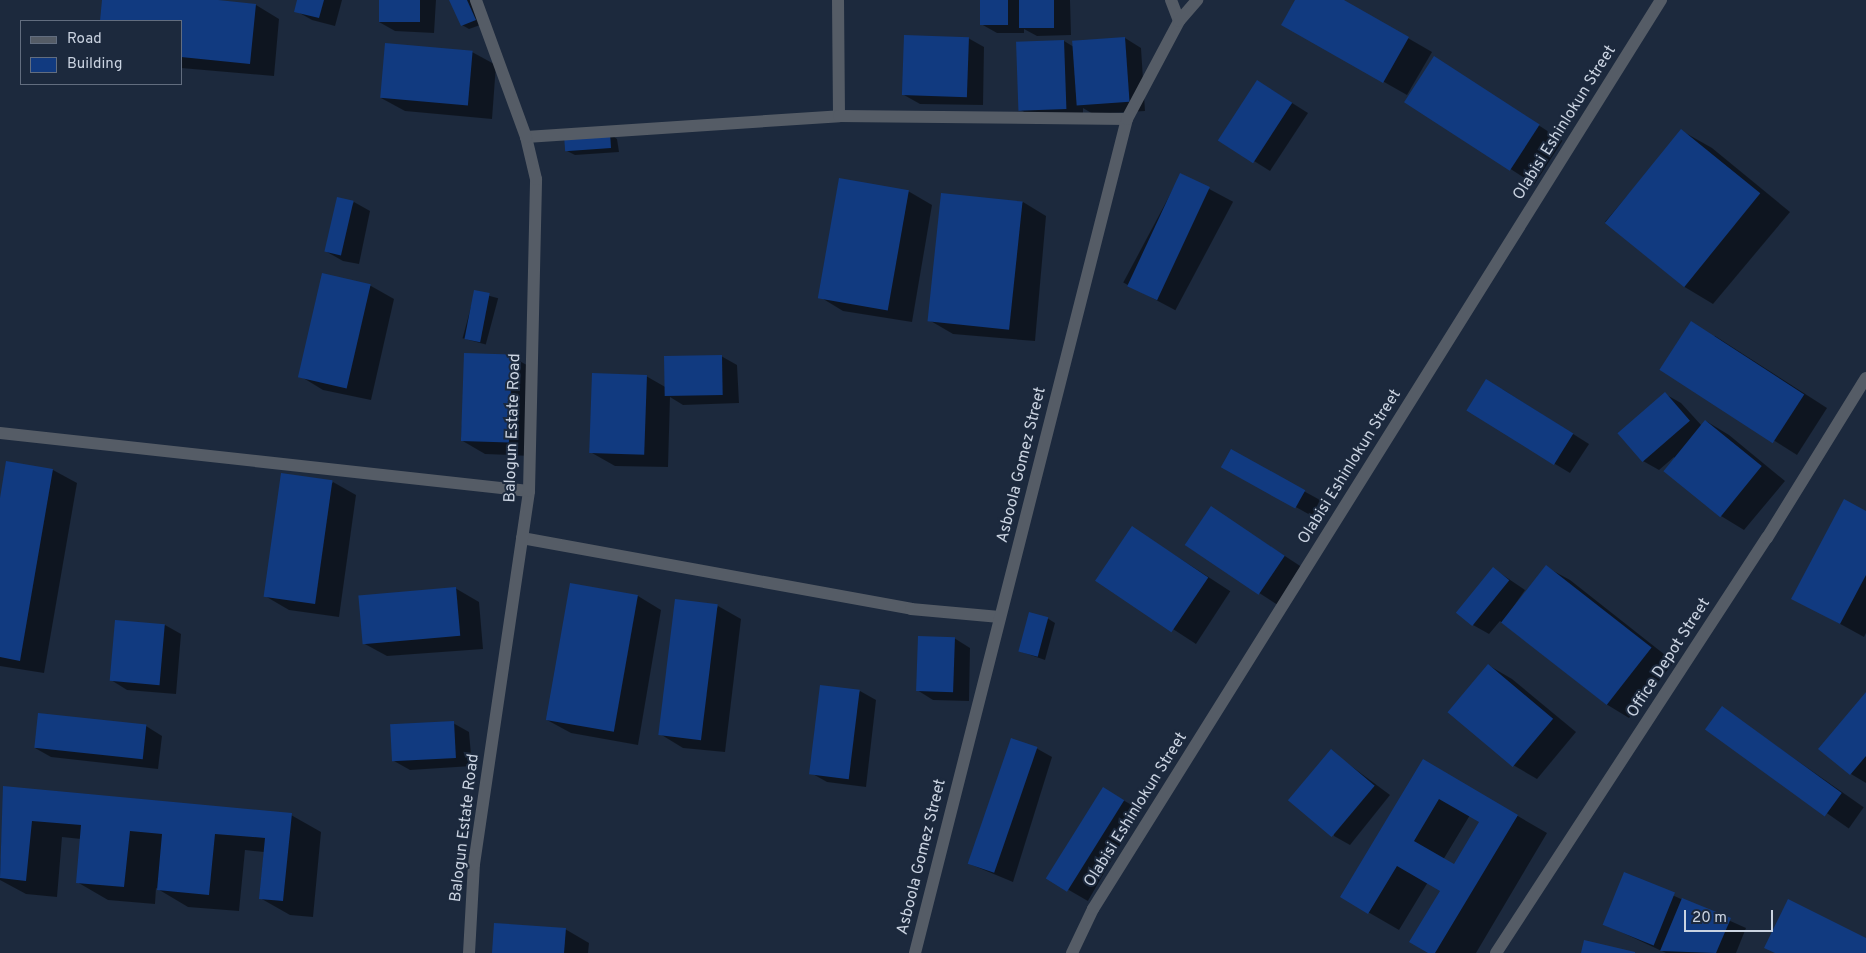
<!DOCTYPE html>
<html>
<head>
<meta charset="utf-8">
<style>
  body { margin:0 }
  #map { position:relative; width:1866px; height:953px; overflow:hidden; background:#1c293d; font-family:Overpass,sans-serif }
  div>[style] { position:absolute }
  .shadow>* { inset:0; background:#0007; transform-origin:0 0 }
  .building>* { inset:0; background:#113a80; transform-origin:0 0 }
  .minor>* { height:12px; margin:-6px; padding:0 6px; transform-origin:6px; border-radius:6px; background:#555c66 }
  span { translate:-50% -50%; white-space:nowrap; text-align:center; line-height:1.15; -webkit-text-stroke:4px #1c293d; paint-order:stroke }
  .street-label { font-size:16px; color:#cad3e1 }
  .legend { position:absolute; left:20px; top:20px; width:162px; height:65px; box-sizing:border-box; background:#1c293d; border:1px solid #626d7f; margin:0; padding:6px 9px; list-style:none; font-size:15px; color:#cad3e1 }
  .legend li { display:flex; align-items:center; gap:10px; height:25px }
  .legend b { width:25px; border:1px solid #626d7f }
  .scale { position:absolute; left:1684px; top:910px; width:89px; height:22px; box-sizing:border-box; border:2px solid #cad3e1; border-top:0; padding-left:6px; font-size:15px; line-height:18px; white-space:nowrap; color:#cad3e1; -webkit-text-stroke:4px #1c293d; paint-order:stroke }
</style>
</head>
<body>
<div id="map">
  <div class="shadow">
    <i style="clip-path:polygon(104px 0,205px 0,256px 5px,279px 19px,274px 76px,181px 68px,181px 21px,101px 21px)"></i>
    <i style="clip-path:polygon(299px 0,342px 0,335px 26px,312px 20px,296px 11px)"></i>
    <i style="clip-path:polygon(381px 0,436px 0,434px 33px,395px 31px,379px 22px)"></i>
    <i style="clip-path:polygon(451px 0,472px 0,483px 24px,469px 29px,462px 25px)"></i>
    <i style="clip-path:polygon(981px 0,1070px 0,1071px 35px,1037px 36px,1024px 29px,1024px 33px,997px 33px,981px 24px)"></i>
    <i style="clip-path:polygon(1296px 0,1342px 0,1432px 52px,1407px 95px,1282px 24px)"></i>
    <i style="clip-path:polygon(968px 38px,984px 47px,983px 105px,920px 104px,904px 95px)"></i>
    <i style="clip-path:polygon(1125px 38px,1141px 48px,1145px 111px,1093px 114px,1083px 108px,1083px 117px,1037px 120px,1021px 110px,1064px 41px,1074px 47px)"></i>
    <i style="clip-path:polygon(472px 52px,496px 65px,492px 119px,405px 111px,381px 98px)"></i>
    <i style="left:1435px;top:58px;width:152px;height:52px;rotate:33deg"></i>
    <i style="clip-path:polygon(1273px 91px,1308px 113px,1270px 171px,1254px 161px)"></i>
    <i style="clip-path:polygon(1682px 131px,1712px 148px,1790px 212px,1713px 304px,1683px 286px,1605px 222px)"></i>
    <i style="clip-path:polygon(610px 134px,617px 139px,619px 152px,575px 155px,567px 151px)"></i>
    <i style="left:1181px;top:174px;width:59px;height:123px;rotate:28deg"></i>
    <i style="clip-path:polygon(908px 191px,932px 205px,912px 322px,843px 311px,820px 297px)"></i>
    <i style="clip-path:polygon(354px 202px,370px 211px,359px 264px,343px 261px,327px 252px)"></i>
    <i style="clip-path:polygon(1023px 202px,1046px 216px,1035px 341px,953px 334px,929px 320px)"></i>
    <i style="clip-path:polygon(323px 275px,371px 286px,394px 299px,371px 400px,323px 390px,300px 376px)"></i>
    <i style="left:475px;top:292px;width:24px;height:48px;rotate:15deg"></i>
    <i style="clip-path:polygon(1715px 336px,1827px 408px,1797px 455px,1661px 369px)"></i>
    <i style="clip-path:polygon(466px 354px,512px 357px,536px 370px,531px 456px,485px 454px,461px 440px)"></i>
    <i style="clip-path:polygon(721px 356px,737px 365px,739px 403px,683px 405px,670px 397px,668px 467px,615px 466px,592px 453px,646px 376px,667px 388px)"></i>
    <i style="clip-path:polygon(1502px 389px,1589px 444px,1570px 473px,1555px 464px)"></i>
    <i style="clip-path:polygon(1665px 394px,1681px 403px,1702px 426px,1706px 421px,1729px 435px,1785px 481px,1744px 530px,1721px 516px,1674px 457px,1659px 470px,1643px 461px,1619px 434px)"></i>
    <i style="clip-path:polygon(1231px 451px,1320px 500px,1312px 516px,1238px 475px)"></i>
    <i style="clip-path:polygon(7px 462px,53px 470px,77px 483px,44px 673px,0 666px,0 506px)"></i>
    <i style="clip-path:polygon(333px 482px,356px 495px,339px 617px,289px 610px,265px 596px)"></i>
    <i style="left:1211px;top:508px;width:115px;height:45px;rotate:33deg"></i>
    <i style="clip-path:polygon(1866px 512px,1866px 633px,1864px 637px,1793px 598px)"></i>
    <i style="left:1133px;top:528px;width:116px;height:63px;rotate:33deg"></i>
    <i style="clip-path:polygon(1546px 567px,1570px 580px,1674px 662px,1629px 718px,1606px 704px,1500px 621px,1489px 634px,1473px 625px,1494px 569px,1525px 590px,1504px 620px)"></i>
    <i style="clip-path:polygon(571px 585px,638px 596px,661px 610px,638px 745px,571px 733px,547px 720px)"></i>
    <i style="clip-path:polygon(455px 588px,479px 602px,483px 649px,387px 656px,363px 643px)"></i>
    <i style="clip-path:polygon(718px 606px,741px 619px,725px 752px,683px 748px,660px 734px)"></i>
    <i style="clip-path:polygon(1047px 618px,1055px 623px,1045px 660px,1019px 651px)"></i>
    <i style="clip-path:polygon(165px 625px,181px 634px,176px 694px,127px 690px,111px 680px)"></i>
    <i style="clip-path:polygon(954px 638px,970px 648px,969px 701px,933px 700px,917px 690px)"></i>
    <i style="clip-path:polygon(1488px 665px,1512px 679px,1576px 732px,1537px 779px,1513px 765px,1449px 712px)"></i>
    <i style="clip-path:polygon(860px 691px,876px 700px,866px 787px,827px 782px,811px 773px)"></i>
    <i style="clip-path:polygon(1866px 694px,1866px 783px,1851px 774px)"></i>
    <i style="left:1722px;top:708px;width:173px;height:26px;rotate:35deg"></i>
    <i style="clip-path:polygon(453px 723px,469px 732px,472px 766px,410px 770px,394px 761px)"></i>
    <i style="clip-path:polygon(146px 726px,162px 736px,158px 769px,51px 757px,35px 748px)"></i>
    <i style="clip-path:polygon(1036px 748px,1052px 757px,1013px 882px,972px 865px)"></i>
    <i style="clip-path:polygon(1331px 751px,1390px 795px,1350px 845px,1334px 836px)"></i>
    <i style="clip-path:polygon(evenodd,1423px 761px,1547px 833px,1476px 953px,1431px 953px,1442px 890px,1428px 882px,1399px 930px,1342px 897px,1423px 761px,1470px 815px,1481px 822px,1454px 866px,1443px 860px,1470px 815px)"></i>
    <i style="clip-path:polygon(4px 788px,291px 815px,321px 832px,313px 917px,290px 915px,260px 898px,264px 852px,245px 850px,239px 911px,188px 907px,156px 888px,155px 904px,108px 900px,77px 882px,81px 839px,62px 837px,57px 897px,26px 894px,0 880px)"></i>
    <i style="left:1104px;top:789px;width:42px;height:105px;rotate:30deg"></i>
    <i style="clip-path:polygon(1625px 874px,1746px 928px,1736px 953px,1666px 953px,1604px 924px)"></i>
    <i style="clip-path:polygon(565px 929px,589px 943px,588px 953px,493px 953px)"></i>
  </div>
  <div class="building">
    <i style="clip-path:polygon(102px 0,218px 0,256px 4px,250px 64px,181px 57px,181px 21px,100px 21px)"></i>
    <i style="clip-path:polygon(297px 0,324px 0,319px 18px,294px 12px)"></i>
    <i style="left:379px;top:0;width:41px;height:22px"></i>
    <i style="clip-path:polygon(449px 0,467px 0,476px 20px,461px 26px)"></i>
    <i style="left:980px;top:0;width:28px;height:25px"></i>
    <i style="left:1019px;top:0;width:35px;height:28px"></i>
    <i style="clip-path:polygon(1295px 0,1344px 0,1409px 37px,1383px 83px,1281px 25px)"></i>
    <i style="left:904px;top:35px;width:65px;height:60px;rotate:2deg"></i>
    <i style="left:1125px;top:37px;width:65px;height:53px;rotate:86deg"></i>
    <i style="left:1064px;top:40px;width:69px;height:48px;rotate:88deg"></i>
    <i style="left:385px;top:43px;width:88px;height:55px;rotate:5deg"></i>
    <i style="left:1434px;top:56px;width:126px;height:55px;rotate:33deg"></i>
    <i style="left:1257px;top:80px;width:42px;height:72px;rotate:33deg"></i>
    <i style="left:1681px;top:129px;width:102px;height:121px;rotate:39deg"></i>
    <i style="left:610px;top:133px;width:15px;height:46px;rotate:86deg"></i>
    <i style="left:1180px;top:173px;width:33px;height:125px;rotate:25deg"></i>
    <i style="left:839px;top:178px;width:71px;height:122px;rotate:10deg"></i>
    <i style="left:941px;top:193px;width:82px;height:129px;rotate:6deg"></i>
    <i style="left:337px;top:197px;width:17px;height:56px;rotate:13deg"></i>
    <i style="left:322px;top:273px;width:50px;height:107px;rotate:13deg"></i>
    <i style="left:474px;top:290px;width:16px;height:50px;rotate:11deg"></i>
    <i style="left:1691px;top:321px;width:135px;height:58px;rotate:33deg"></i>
    <i style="left:464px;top:353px;width:48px;height:88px;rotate:2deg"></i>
    <i style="left:722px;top:355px;width:40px;height:58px;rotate:89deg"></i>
    <i style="left:592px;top:373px;width:55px;height:80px;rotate:2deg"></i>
    <i style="left:1486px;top:379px;width:103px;height:37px;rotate:32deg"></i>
    <i style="left:1665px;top:392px;width:38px;height:63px;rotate:49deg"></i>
    <i style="left:1705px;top:420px;width:73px;height:66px;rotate:39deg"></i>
    <i style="left:1231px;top:449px;width:85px;height:21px;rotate:29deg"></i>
    <i style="clip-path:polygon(6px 461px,53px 469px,20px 661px,0 657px,0 498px)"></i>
    <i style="left:281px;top:473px;width:52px;height:125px;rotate:8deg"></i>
    <i style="clip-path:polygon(1844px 499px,1866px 511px,1866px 575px,1840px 624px,1791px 599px)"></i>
    <i style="left:1211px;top:506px;width:89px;height:47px;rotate:34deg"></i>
    <i style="left:1132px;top:526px;width:92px;height:66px;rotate:34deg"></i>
    <i style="left:1546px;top:565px;width:134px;height:73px;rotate:38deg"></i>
    <i style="left:1493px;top:567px;width:21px;height:59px;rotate:39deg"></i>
    <i style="left:570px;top:583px;width:69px;height:139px;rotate:10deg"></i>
    <i style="left:456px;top:587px;width:49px;height:98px;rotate:85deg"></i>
    <i style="left:675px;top:599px;width:43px;height:137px;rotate:7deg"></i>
    <i style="left:1029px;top:612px;width:20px;height:41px;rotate:15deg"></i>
    <i style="left:115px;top:620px;width:50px;height:61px;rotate:5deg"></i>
    <i style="left:918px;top:636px;width:37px;height:55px;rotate:2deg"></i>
    <i style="left:1488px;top:664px;width:85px;height:63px;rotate:40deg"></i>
    <i style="left:820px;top:685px;width:40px;height:90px;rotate:7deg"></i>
    <i style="clip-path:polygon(1866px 692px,1866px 756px,1850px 775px,1818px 749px)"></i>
    <i style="left:1722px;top:706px;width:148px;height:29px;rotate:36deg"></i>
    <i style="left:38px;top:713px;width:109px;height:35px;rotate:6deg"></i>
    <i style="left:454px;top:721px;width:37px;height:64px;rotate:87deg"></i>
    <i style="left:1011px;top:738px;width:28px;height:133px;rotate:19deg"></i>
    <i style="left:1331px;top:749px;width:57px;height:67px;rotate:40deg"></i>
    <i style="clip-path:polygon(evenodd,1423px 759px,1518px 815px,1435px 953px,1428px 953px,1409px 942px,1440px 891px,1397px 866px,1368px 914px,1340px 897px,1423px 759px,1439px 799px,1479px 822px,1454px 864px,1414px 841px,1439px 799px)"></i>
    <i style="clip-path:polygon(3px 786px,292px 813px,283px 901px,259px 899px,265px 838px,215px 834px,209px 895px,157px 890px,162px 834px,130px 831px,124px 887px,76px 883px,81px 825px,32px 821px,26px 881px,0 878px)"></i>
    <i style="left:1103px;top:787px;width:25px;height:108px;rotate:32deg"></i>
    <i style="left:1624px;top:872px;width:55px;height:57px;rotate:22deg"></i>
    <i style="clip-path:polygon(1682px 898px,1731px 918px,1716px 953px,1660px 951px)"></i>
    <i style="clip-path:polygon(1788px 899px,1866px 938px,1866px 953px,1775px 953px,1764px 948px)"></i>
    <i style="clip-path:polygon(494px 923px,566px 928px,564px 953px,492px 953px)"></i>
    <i style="clip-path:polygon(1584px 940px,1635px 952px,1635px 953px,1581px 953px)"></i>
  </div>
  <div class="minor">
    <i style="left:838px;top:0;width:116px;rotate:89.5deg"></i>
    <i style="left:1171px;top:0;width:22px;rotate:69deg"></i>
    <i style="left:526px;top:137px;width:314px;rotate:-3.8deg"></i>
    <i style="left:839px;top:116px;width:288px;rotate:0.6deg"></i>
    <i style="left:0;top:433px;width:532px;rotate:6.26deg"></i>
    <i style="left:522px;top:538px;width:395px;rotate:10.3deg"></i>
    <i style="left:911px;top:609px;width:89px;rotate:5.1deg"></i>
    <i style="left:469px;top:953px;width:89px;rotate:-86.8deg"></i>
    <i style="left:474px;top:864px;width:377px;rotate:-81.6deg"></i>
    <i style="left:529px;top:491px;width:312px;rotate:-88.7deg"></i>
    <i style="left:536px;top:179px;width:43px;rotate:-103.4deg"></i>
    <i style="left:526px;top:137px;width:146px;rotate:-110.1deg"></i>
    <i style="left:915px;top:953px;width:861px;rotate:-75.74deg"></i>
    <i style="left:1127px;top:119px;width:111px;rotate:-62deg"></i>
    <i style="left:1179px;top:21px;width:28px;rotate:-49deg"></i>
    <i style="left:1072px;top:953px;width:49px;rotate:-64.5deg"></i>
    <i style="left:1093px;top:909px;width:1072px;rotate:-58deg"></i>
    <i style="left:1496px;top:953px;width:496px;rotate:-56.9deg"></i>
    <i style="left:1767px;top:538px;width:188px;rotate:-58.3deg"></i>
  </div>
  <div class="street-label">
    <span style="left:1565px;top:123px;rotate:-58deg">Olabisi Eshinlokun Street</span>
    <span style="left:513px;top:428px;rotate:-88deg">Balogun Estate Road</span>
    <span style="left:1022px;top:465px;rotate:-76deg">Asboola Gomez Street</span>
    <span style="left:1350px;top:467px;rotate:-58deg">Olabisi Eshinlokun Street</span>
    <span style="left:1669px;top:658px;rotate:-57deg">Office Depot Street</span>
    <span style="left:1136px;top:810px;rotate:-58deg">Olabisi Eshinlokun Street</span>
    <span style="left:465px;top:828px;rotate:-83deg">Balogun Estate Road</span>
    <span style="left:922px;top:857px;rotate:-76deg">Asboola Gomez Street</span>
  </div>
  <ul class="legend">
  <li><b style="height:6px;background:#555c66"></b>Road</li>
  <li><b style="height:14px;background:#113a80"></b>Building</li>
  </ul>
  <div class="scale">20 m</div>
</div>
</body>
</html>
